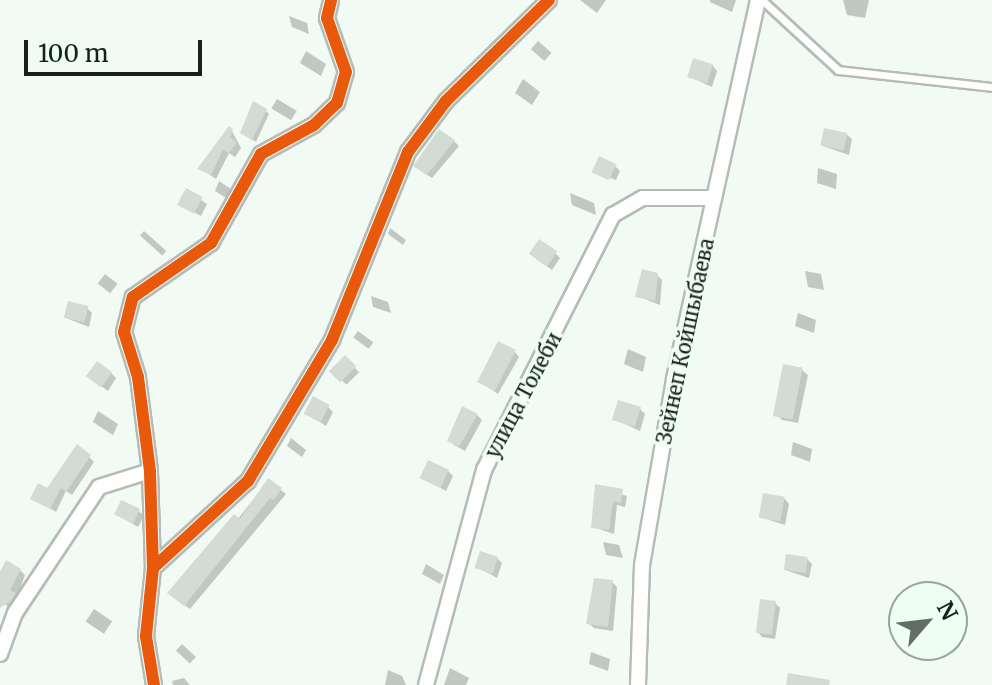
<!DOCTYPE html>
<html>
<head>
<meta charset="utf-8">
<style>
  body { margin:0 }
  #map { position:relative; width:992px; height:685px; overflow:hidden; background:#f2faf4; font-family:Merriweather,serif }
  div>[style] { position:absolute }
  .shadow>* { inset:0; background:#0003; transform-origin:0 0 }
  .building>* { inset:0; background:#d3dbd5; transform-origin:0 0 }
  .roads { filter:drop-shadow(2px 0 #b4bcb6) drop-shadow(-2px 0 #b4bcb6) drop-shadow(0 2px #b4bcb6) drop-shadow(0 -2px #b4bcb6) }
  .service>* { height:7px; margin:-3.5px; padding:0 3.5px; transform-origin:3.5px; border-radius:3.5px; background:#fdfefd }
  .minor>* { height:14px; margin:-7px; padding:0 7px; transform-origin:7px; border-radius:7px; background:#fdfefd }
  .cycleway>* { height:12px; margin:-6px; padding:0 6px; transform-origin:6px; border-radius:6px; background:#e8590c }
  span { translate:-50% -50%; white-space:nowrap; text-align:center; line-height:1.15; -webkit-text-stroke:7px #eefef2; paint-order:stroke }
  .street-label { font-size:20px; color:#172019 }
  .north { position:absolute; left:888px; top:581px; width:80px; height:80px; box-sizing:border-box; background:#eefef2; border:2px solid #98a59b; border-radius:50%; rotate:62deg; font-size:22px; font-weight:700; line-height:32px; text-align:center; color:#172019 }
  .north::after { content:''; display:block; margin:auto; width:28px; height:36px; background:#646c66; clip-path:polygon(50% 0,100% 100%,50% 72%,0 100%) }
  .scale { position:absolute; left:24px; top:40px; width:178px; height:36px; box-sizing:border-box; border:4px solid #172019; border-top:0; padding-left:10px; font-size:24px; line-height:28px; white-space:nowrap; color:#172019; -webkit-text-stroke:6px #eefef2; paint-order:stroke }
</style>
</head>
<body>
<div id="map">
  <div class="shadow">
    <i style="clip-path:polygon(580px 0,606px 0,597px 13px)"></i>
    <i style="clip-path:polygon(736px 0,732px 12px,710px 2px,710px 0)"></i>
    <i style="clip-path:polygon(843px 0,869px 0,865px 18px,847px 15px)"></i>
    <i style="clip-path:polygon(289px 16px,307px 23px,309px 34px,292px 27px)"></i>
    <i style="left:538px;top:41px;width:18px;height:11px;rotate:41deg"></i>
    <i style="clip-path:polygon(306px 51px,326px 64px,321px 76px,300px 63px)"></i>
    <i style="clip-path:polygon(712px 65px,717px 71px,712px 87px,690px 77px)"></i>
    <i style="clip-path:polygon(523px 79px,540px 92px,532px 105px,515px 93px)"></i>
    <i style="left:277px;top:99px;width:23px;height:11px;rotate:31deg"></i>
    <i style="clip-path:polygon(266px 111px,269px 114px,256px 142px,242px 133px)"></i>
    <i style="clip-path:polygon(232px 131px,241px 148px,235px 157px,229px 153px,216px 179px,200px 168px)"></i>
    <i style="clip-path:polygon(846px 134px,852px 139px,849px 155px,823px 146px)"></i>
    <i style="clip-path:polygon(454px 141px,459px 146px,432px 178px,421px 171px)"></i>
    <i style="clip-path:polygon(615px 166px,620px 171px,616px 180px,594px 172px)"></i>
    <i style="clip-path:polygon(818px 168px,837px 174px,836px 189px,817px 183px)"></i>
    <i style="clip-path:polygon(219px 181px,234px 191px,229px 200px,215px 191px)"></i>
    <i style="clip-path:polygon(187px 191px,207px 204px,201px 216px,182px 206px)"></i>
    <i style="clip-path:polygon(570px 193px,594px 203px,596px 215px,572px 205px)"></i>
    <i style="clip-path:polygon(390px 228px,406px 240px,403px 245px,388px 234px)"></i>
    <i style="left:144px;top:231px;width:30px;height:6px;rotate:42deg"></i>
    <i style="clip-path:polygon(555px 253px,560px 258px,552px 270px,536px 259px)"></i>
    <i style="clip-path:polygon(805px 271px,821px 274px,824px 290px,808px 287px)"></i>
    <i style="left:105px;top:274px;width:16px;height:12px;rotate:38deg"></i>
    <i style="clip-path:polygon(657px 275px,662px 280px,660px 305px,637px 296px)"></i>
    <i style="clip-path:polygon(371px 296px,388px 302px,391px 313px,373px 307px)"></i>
    <i style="clip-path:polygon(87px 308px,92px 313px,89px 327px,66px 318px)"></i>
    <i style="clip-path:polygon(798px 313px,816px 320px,814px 333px,795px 326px)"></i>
    <i style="left:358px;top:331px;width:19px;height:8px;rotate:36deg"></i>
    <i style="clip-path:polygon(628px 349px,646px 357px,643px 372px,624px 364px)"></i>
    <i style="clip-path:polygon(515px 352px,519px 357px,498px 394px,478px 380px)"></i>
    <i style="left:345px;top:358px;width:20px;height:18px;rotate:45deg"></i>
    <i style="clip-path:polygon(802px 370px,808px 375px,798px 423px,782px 420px,777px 415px)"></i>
    <i style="clip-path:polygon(111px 373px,116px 378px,108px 391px,89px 377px)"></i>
    <i style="clip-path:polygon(328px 407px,333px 412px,326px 426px,306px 413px)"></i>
    <i style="clip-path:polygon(640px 409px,645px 414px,640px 431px,614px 419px)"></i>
    <i style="clip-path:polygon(98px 411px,118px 424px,113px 435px,93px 422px)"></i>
    <i style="clip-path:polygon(477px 415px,482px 420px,465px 451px,454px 445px,449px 440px)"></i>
    <i style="clip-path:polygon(291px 438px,306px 450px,302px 457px,287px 446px)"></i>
    <i style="clip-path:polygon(793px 442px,812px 449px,810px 462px,791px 455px)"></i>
    <i style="clip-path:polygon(89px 457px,94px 462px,72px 495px,66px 491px,56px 512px,33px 498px)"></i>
    <i style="clip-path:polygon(448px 471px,453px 476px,446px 491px,422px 478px)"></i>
    <i style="clip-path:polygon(268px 481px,286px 494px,190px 609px,175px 598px)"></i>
    <i style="clip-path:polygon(597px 487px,627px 496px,625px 507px,617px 505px,614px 534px,593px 527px)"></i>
    <i style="clip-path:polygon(784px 498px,789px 504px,785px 525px,760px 517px)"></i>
    <i style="clip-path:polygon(139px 511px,144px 516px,138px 527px,116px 514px)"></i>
    <i style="clip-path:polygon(603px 542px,619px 545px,623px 558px,606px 555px)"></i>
    <i style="clip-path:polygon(497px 558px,502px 563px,497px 578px,477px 567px)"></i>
    <i style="clip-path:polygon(807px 559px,812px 564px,809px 578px,785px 570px)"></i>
    <i style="clip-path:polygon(426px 564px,444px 575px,440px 584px,422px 574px)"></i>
    <i style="clip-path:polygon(20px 570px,25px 575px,13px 609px,0 602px,0 585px)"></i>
    <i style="clip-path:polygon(612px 582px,617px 587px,613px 631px,594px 628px,588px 623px)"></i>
    <i style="clip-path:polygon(775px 603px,780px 608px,775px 639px,762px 637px,757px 631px)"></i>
    <i style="left:94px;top:609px;width:22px;height:15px;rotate:34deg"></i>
    <i style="left:182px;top:644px;width:19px;height:9px;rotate:43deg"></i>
    <i style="clip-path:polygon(591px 652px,610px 659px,608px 671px,589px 664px)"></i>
    <i style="clip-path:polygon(450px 668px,469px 678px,466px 685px,444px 685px)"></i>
    <i style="clip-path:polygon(388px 670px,402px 676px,406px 685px,385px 685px)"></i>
    <i style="clip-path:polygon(184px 678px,190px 685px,173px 685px,172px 681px)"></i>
  </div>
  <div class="building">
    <i style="left:693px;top:58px;width:21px;height:20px;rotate:17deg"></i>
    <i style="clip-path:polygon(253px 101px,267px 109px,252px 140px,240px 133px)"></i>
    <i style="clip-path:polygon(229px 126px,233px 129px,230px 137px,237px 142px,229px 153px,223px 150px,211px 175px,197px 169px)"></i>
    <i style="left:824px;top:128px;width:24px;height:18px;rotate:12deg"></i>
    <i style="clip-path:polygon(439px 129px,455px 140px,427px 175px,413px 166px)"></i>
    <i style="left:599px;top:156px;width:19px;height:18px;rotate:25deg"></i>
    <i style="left:186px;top:188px;width:19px;height:19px;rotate:28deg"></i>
    <i style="left:539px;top:239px;width:22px;height:18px;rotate:34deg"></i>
    <i style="clip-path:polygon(642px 269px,658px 273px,655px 301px,635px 297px)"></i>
    <i style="left:68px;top:301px;width:21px;height:17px;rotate:14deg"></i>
    <i style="left:498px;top:341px;width:20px;height:46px;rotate:27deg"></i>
    <i style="left:345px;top:355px;width:16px;height:23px;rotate:45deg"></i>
    <i style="left:97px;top:361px;width:19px;height:19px;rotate:36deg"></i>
    <i style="left:783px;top:364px;width:20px;height:53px;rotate:11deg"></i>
    <i style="left:313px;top:396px;width:19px;height:20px;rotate:28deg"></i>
    <i style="left:618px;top:400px;width:24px;height:21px;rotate:17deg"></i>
    <i style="clip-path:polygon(462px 406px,478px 414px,459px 447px,447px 441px)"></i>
    <i style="clip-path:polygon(77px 444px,91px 455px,66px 492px,61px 488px,50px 509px,30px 499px,38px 483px,47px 488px)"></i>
    <i style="left:428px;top:460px;width:23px;height:20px;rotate:25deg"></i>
    <i style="clip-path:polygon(268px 478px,282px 488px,274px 500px,270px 498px,184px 606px,167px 593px,234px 514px,240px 519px)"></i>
    <i style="clip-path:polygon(595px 484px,623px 489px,621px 503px,613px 501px,609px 530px,591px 528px)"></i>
    <i style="left:763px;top:493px;width:22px;height:25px;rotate:10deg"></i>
    <i style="left:121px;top:500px;width:21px;height:16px;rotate:25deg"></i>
    <i style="left:480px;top:551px;width:19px;height:18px;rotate:18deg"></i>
    <i style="left:786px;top:554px;width:22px;height:16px;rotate:8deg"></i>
    <i style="clip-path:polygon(6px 560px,21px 569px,10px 590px,16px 593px,11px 601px,0 608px,0 572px)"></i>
    <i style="clip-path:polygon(594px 578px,613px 580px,608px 627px,586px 624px)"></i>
    <i style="left:760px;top:599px;width:16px;height:34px;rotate:7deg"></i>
    <i style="clip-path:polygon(788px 673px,830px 680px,829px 685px,786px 685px)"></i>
  </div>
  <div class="roads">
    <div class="service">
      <i style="left:762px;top:0;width:103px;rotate:42.6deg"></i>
      <i style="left:838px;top:70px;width:155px;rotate:6.3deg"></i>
    </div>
    <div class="minor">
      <i style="left:153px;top:568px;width:129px;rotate:-42.5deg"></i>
      <i style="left:248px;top:481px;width:164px;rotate:-59.2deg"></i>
      <i style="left:332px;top:340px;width:203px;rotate:-68deg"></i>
      <i style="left:408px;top:152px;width:64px;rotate:-53.3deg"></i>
      <i style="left:446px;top:101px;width:144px;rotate:-44.4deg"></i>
      <i style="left:0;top:654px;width:44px;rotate:-69.9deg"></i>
      <i style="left:15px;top:613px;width:151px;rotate:-56.3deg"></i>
      <i style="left:99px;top:487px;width:53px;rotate:-17.4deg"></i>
      <i style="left:154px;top:685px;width:50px;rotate:-99.3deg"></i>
      <i style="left:146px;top:636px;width:68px;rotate:-84.1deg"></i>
      <i style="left:153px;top:568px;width:97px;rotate:-91.8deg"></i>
      <i style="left:150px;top:471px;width:95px;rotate:-97.3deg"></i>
      <i style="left:138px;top:377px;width:47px;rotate:-107.3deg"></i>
      <i style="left:124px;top:332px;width:36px;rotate:-76deg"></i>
      <i style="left:133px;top:297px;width:95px;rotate:-34.7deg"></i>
      <i style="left:211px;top:243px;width:102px;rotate:-60.7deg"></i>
      <i style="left:261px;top:154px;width:60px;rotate:-28.7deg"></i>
      <i style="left:314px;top:125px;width:32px;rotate:-44deg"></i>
      <i style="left:337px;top:103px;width:32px;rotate:-74deg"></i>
      <i style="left:346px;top:72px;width:57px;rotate:-109.4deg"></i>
      <i style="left:327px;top:18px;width:18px;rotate:-77deg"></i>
      <i style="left:426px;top:685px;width:223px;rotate:-74.9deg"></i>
      <i style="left:484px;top:470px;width:286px;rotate:-63.2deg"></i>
      <i style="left:613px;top:215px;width:34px;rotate:-30deg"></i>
      <i style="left:643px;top:198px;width:71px"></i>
      <i style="left:638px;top:685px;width:120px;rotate:-88.1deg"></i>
      <i style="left:642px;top:565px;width:189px;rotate:-80.2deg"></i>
      <i style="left:674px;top:379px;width:388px;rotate:-77.5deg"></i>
    </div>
  </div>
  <div class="cycleway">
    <i style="left:153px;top:568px;width:129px;rotate:-42.5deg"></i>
    <i style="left:248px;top:481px;width:164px;rotate:-59.2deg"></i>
    <i style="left:332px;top:340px;width:203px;rotate:-68deg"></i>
    <i style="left:408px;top:152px;width:64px;rotate:-53.3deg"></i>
    <i style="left:446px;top:101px;width:144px;rotate:-44.4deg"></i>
    <i style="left:154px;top:685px;width:50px;rotate:-99.3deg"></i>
    <i style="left:146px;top:636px;width:68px;rotate:-84.1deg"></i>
    <i style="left:153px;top:568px;width:97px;rotate:-91.8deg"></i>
    <i style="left:150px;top:471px;width:95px;rotate:-97.3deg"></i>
    <i style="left:138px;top:377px;width:47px;rotate:-107.3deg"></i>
    <i style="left:124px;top:332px;width:36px;rotate:-76deg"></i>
    <i style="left:133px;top:297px;width:95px;rotate:-34.7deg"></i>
    <i style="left:211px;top:243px;width:102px;rotate:-60.7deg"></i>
    <i style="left:261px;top:154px;width:60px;rotate:-28.7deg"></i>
    <i style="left:314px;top:125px;width:32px;rotate:-44deg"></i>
    <i style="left:337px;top:103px;width:32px;rotate:-74deg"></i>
    <i style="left:346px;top:72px;width:57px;rotate:-109.4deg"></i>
    <i style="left:327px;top:18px;width:18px;rotate:-77deg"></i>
  </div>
  <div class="street-label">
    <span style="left:685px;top:341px;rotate:-78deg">Зейнеп Койшыбаева</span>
    <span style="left:523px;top:395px;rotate:-62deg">улица Толеби</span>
  </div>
  <div class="north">N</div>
  <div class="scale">100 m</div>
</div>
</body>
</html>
